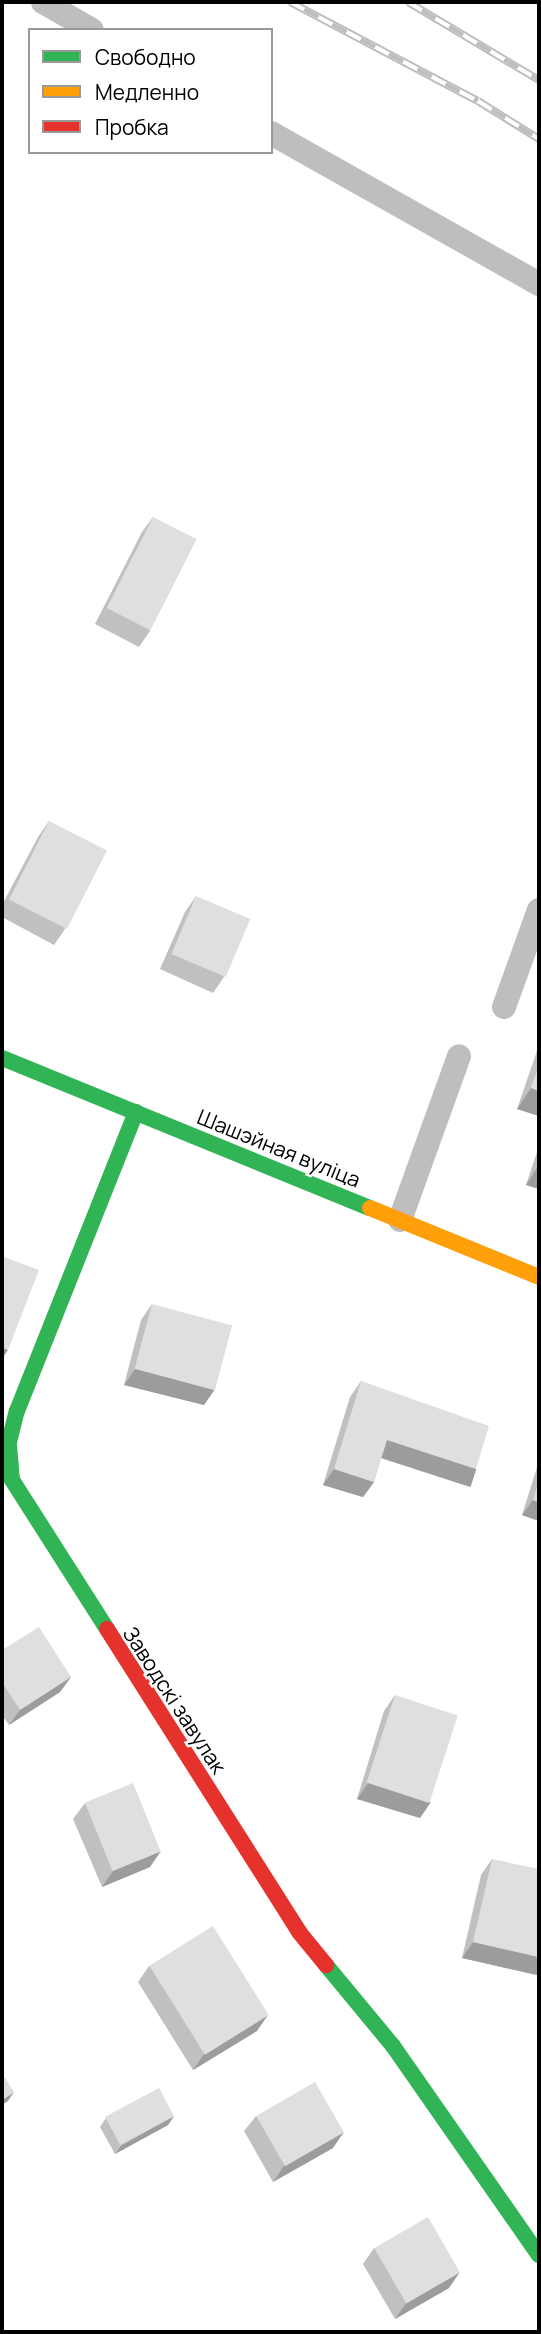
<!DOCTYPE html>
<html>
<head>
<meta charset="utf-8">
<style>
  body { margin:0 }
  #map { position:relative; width:541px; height:2334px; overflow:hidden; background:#fff; font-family:Manrope,sans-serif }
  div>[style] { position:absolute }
  .lane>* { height:24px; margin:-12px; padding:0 12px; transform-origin:12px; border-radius:12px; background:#bebebe }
  .fast>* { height:16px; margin:-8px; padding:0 8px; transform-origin:8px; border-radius:8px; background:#30b455 }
  .slow>* { height:16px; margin:-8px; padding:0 8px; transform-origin:8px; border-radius:8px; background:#ff9f0a }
  .jam>* { height:16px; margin:-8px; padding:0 8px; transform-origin:8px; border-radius:8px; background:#e5322d }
  .rail>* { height:8px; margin-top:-4px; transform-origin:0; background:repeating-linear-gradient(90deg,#fff 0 16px,#bebebe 0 32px); box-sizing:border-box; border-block:2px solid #bebebe }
  .wall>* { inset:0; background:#c0c0c0 }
  .shaded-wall>* { inset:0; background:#9c9c9c; transform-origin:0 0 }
  .building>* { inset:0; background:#dfdfdf; transform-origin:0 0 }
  span { translate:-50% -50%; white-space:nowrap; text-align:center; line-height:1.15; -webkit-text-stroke:5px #fff; paint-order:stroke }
  .street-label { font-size:21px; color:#000 }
  .frame { position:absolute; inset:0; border:4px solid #000; pointer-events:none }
  .legend { position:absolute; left:28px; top:28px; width:245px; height:126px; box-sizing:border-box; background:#fff; border:2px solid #999; margin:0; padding:9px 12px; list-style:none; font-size:21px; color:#000 }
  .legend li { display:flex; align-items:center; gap:14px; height:35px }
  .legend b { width:35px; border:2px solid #999 }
</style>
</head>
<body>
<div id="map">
  <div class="lane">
    <i style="left:43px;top:2px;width:56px;rotate:29.7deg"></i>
    <i style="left:271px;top:133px;width:308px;rotate:29.4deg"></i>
    <i style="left:504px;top:1007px;width:103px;rotate:-70.2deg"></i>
    <i style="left:400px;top:1220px;width:174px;rotate:-70.2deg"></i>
  </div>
  <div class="fast">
    <i style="left:2px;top:1058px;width:397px;rotate:22.2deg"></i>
    <i style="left:107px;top:1629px;width:177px;rotate:-122.5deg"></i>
    <i style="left:12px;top:1480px;width:38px;rotate:-95deg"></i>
    <i style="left:9px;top:1442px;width:32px;rotate:-76deg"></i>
    <i style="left:17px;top:1411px;width:322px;rotate:-68.3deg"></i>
    <i style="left:326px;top:1965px;width:105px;rotate:50.4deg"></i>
    <i style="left:393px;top:2046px;width:255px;rotate:55.1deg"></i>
  </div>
  <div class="slow">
    <i style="left:370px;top:1208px;width:183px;rotate:22.2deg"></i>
  </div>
  <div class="jam">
    <i style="left:107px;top:1629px;width:359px;rotate:57.6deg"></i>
    <i style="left:299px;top:1932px;width:43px;rotate:50.7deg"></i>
  </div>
  <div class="rail">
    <i style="left:290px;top:2px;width:212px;rotate:27.8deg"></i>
    <i style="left:478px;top:101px;width:72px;rotate:31.9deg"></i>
    <i style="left:408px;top:2px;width:152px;rotate:30.8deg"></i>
  </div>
  <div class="wall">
    <i style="clip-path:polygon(153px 517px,150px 631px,139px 647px,95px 624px,142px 532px)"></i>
    <i style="clip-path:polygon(49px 821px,65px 929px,54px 945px,2px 917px,2px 905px,38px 837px)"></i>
    <i style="clip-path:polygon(196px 896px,224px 977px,213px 993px,160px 969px,185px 912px)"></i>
    <i style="clip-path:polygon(539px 1045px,539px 1116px,517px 1109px)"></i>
    <i style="clip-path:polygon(539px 1146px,539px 1189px,526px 1185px)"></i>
    <i style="clip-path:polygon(152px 1304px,215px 1389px,204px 1405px,124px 1385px,141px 1320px)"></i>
    <i style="clip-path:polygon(361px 1381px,476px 1469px,464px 1485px,381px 1458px,374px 1482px,363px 1497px,323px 1485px,350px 1397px)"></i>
    <i style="clip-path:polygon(539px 1461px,539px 1521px,522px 1515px)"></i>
    <i style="clip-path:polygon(2px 1650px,71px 1677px,60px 1692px,9px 1725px,2px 1715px)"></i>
    <i style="clip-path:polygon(395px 1695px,420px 1818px,357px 1799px,384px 1711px)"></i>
    <i style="clip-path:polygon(85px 1803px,150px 1867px,102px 1887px,73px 1819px)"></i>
    <i style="clip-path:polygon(492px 1859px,537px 1975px,462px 1958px,481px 1875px)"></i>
    <i style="clip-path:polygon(149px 1966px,257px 2031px,193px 2070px,138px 1982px)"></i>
    <i style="clip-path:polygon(174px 2116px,168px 2125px,115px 2154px,100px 2127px,106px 2118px)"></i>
    <i style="clip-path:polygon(256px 2116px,333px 2148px,273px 2182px,244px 2131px)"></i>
    <i style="clip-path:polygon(374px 2248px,449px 2288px,395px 2319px,363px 2264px)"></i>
  </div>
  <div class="shaded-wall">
    <i style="clip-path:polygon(531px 1088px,539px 1091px,539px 1116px,517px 1109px)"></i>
    <i style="clip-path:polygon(539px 1165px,539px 1189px,526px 1185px)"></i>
    <i style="clip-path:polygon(2px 1347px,8px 1350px,2px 1359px)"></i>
    <i style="clip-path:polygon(135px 1369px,215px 1389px,204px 1405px,124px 1385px)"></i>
    <i style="left:387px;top:1440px;width:94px;height:19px;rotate:18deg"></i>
    <i style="clip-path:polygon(334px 1469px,374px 1482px,363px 1497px,323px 1485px)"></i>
    <i style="clip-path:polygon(533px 1500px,539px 1502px,539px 1521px,522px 1515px)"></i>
    <i style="clip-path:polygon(71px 1677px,60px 1692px,9px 1725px,20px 1710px)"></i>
    <i style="clip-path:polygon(368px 1783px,431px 1802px,420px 1818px,357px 1799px)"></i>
    <i style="clip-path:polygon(161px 1851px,150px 1867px,102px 1887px,113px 1871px)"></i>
    <i style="clip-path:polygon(473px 1942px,539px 1957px,539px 1972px,537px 1975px,462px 1958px)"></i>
    <i style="clip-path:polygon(268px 2015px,257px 2031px,193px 2070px,204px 2054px)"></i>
    <i style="clip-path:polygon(14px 2092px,8px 2101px,2px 2105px,2px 2100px)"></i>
    <i style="clip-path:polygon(174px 2116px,168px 2125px,115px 2154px,121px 2146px)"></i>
    <i style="clip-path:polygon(344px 2132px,333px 2148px,273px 2182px,284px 2166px)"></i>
    <i style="clip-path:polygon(460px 2272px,449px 2288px,395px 2319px,406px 2303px)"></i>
  </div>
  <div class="building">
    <i style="left:153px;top:517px;width:49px;height:102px;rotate:27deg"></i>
    <i style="left:49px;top:821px;width:65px;height:88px;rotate:27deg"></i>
    <i style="left:196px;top:896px;width:59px;height:63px;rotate:23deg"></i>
    <i style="clip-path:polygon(539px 1065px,539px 1091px,531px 1088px)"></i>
    <i style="clip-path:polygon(2px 1256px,39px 1270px,8px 1350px,2px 1347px)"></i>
    <i style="left:152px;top:1304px;width:83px;height:67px;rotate:15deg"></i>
    <i style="clip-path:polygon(361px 1381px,489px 1426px,476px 1469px,387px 1440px,374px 1482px,334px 1469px)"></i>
    <i style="clip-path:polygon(539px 1480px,539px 1502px,533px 1500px)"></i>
    <i style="clip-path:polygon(39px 1627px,71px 1677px,20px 1710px,2px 1682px,2px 1650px)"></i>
    <i style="left:395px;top:1695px;width:66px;height:92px;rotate:18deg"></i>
    <i style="left:133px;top:1783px;width:74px;height:52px;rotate:68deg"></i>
    <i style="clip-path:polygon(492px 1859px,539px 1869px,539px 1957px,473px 1942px)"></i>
    <i style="left:213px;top:1926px;width:105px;height:75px;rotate:58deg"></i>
    <i style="clip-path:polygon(2px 2073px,14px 2092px,2px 2100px)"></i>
    <i style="left:315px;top:2082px;width:58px;height:68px;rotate:60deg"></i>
    <i style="left:159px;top:2088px;width:32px;height:61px;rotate:62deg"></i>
    <i style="left:428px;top:2217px;width:64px;height:62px;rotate:60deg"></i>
  </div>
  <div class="street-label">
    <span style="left:279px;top:1148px;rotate:22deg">Шашэйная вуліца</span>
    <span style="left:175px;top:1700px;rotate:57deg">Заводскі завулак</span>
  </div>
  <div class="frame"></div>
  <ul class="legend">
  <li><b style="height:9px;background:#30b455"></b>Свободно</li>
  <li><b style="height:9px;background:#ff9f0a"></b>Медленно</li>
  <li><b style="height:9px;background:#e5322d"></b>Пробка</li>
  </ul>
</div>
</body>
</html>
